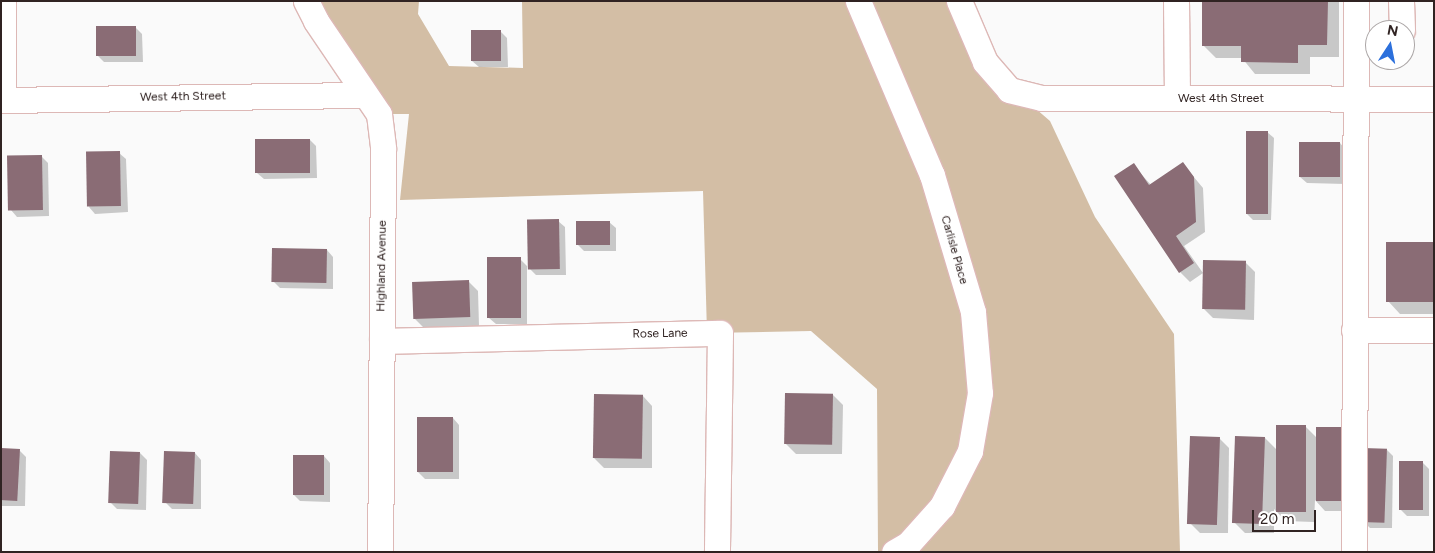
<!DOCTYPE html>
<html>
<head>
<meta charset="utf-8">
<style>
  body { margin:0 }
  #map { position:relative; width:1435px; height:553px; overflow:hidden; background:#fafafa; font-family:Figtree,sans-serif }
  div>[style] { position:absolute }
  .forest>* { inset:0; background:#d3bea5 }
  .shadow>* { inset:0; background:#0003 }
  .building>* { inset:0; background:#8a6c75; transform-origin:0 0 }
  .roads { filter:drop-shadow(1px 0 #ddb8b6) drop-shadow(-1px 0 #ddb8b6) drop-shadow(0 1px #ddb8b6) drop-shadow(0 -1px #ddb8b6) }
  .minor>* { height:25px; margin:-12.5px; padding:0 12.5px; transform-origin:12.5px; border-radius:12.5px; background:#fff }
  span { translate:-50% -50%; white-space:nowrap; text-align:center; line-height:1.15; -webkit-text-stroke:4.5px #fff; paint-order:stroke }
  .street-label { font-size:12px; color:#302322 }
  .frame { position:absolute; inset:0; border:2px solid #302322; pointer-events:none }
  .north { position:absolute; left:1365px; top:20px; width:50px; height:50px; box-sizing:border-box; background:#fff; border:1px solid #aca7a7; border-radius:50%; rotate:11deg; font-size:14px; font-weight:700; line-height:20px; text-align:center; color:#302322 }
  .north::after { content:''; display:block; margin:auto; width:18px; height:22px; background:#2c70dc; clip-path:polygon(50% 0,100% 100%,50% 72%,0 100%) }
  .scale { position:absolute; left:1252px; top:510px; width:64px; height:22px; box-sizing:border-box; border:2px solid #302322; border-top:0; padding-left:6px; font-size:15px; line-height:18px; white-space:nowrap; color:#302322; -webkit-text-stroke:4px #fff; paint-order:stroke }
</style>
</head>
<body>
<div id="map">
  <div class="forest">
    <i style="clip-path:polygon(306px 1px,419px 1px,418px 14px,449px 66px,523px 68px,522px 1px,959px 1px,994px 73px,1050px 121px,1095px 217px,1174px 334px,1180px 552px,878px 552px,877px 389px,811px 331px,707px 333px,703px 191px,400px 200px,409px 114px,379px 114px)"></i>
  </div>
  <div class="shadow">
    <i style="clip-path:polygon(1204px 1px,1339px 1px,1339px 57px,1310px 57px,1310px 74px,1255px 74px,1242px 58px,1216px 58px,1203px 45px)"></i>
    <i style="clip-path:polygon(136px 28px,142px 34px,143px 62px,104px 62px,98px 56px)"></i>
    <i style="clip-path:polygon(500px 31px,507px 38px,508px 67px,479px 67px,472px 61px)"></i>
    <i style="clip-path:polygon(1267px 132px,1274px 138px,1271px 220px,1253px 220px,1246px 213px)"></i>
    <i style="clip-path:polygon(310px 140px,316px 146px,317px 178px,264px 179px,257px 173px)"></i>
    <i style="clip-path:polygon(1340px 143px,1346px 150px,1346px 184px,1307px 183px,1300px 177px)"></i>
    <i style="clip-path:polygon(119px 153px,126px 159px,128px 212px,95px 214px,89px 207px)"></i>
    <i style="clip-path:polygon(41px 156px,48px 163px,49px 216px,17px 217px,11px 210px)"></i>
    <i style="clip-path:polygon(1183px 164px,1203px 188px,1205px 232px,1184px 246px,1203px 273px,1190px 282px,1180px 272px,1133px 165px,1151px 185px)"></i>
    <i style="clip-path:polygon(558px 221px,565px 227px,566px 275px,536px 275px,527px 266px,527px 324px,496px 324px,489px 318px,520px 259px,529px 268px)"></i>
    <i style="clip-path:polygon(609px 222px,616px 228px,616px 251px,584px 251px,578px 245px)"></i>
    <i style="clip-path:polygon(1434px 244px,1434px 314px,1400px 314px,1388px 301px)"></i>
    <i style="clip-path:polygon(327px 250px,333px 257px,333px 289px,280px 288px,273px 281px)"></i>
    <i style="clip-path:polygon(1246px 263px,1255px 272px,1254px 320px,1213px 318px,1203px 308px)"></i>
    <i style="clip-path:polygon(468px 281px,478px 291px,479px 326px,424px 328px,414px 318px)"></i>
    <i style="clip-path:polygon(833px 395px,843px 405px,842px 454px,796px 454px,786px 444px)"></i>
    <i style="clip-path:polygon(643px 396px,652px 406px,652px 468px,604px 468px,594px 458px)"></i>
    <i style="clip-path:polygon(453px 418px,459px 425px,459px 479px,425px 479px,418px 472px)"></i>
    <i style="clip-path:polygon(1305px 426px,1317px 438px,1353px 511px,1325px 511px,1315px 500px,1314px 522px,1286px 521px,1274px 509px,1274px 533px,1245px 533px,1235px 523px,1265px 438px,1277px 450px)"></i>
    <i style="clip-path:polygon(1219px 438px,1229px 448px,1228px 533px,1200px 533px,1190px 523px)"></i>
    <i style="clip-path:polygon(1px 450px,19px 450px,26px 457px,25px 506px,1px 506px)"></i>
    <i style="clip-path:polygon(1387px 450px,1393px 456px,1392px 528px,1370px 528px,1363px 521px)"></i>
    <i style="clip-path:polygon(140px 453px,147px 460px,146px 510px,117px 509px,110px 502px)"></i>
    <i style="clip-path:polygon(195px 453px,201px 460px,201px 509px,172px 509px,165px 502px)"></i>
    <i style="clip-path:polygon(324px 456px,330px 463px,330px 502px,300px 501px,294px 495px)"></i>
    <i style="clip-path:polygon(1422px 462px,1429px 469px,1429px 516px,1407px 516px,1401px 510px)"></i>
  </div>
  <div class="building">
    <i style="clip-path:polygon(1202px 1px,1328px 1px,1327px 45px,1298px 45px,1298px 63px,1241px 62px,1241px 46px,1202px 46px)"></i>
    <i style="left:136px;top:26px;width:30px;height:40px;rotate:90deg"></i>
    <i style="left:471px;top:30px;width:30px;height:31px"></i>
    <i style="left:1246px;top:131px;width:22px;height:83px"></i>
    <i style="left:255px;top:139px;width:55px;height:34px"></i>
    <i style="left:1299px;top:142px;width:41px;height:35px"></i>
    <i style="left:120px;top:151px;width:55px;height:34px;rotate:89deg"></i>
    <i style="left:42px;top:155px;width:55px;height:35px;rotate:89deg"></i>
    <i style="clip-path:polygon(1183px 162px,1194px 177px,1196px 222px,1176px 236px,1194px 263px,1179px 273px,1114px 176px,1134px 163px,1149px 185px)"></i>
    <i style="left:559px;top:219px;width:50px;height:32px;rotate:89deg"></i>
    <i style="left:576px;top:221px;width:34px;height:24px"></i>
    <i style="left:1386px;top:242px;width:48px;height:60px"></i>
    <i style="left:272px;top:248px;width:55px;height:34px;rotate:1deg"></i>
    <i style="left:521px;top:257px;width:61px;height:34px;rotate:90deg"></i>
    <i style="left:1203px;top:260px;width:43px;height:49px;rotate:1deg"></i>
    <i style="left:469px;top:280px;width:37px;height:57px;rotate:88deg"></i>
    <i style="left:785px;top:393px;width:48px;height:51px;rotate:1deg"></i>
    <i style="left:594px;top:394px;width:49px;height:64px;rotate:1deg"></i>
    <i style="left:417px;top:417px;width:36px;height:55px"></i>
    <i style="left:1276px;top:425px;width:30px;height:87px"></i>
    <i style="left:1316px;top:427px;width:30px;height:74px"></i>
    <i style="left:1190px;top:436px;width:30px;height:88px;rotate:2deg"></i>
    <i style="left:1235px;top:436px;width:30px;height:87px;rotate:2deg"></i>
    <i style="left:1px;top:448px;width:19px;height:52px;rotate:3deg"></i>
    <i style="left:1363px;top:448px;width:24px;height:74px;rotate:2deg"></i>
    <i style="left:110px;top:451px;width:30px;height:52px;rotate:2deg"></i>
    <i style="left:164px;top:451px;width:31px;height:52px;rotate:2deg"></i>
    <i style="left:293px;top:455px;width:31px;height:40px"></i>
    <i style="left:1399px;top:461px;width:24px;height:49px"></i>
  </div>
  <div class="roads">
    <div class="minor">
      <i style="left:306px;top:1px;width:22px;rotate:63deg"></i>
      <i style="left:316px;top:21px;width:112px;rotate:55.9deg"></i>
      <i style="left:379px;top:114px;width:35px;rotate:83deg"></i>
      <i style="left:383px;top:149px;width:403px;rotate:90.4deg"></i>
      <i style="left:858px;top:1px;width:189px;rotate:67deg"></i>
      <i style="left:932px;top:175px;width:143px;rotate:73.3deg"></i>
      <i style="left:973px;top:312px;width:81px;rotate:85.1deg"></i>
      <i style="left:980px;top:393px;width:59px;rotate:99.8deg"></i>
      <i style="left:970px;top:451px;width:62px;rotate:117deg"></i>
      <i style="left:942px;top:506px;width:51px;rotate:131.8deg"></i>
      <i style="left:908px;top:544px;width:16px;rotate:150deg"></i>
      <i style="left:959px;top:1px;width:66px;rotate:66.9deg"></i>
      <i style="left:985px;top:62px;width:37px;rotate:49deg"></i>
      <i style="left:1009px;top:90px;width:33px;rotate:14deg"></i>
      <i style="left:1041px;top:98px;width:393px;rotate:0.1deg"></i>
      <i style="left:1176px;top:1px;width:97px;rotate:89.4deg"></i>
      <i style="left:1401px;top:1px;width:29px;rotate:88deg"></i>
      <i style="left:1px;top:100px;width:363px;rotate:-0.8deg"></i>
      <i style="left:3px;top:100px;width:99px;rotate:-90deg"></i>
      <i style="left:1354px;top:330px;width:80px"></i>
      <i style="left:382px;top:341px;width:338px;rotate:-1.4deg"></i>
      <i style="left:720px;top:333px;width:219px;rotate:90.8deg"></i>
      <i style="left:1354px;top:552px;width:551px;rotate:-89.79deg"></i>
    </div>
  </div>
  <div class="street-label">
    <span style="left:183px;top:97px;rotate:-1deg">West 4th Street</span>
    <span style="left:1221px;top:99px">West 4th Street</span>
    <span style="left:954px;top:250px;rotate:74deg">Carlisle Place</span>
    <span style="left:382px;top:266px;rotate:-89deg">Highland Avenue</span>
    <span style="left:660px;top:334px;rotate:-1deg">Rose Lane</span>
  </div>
  <div class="frame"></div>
  <div class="north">N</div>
  <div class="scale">20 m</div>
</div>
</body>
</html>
